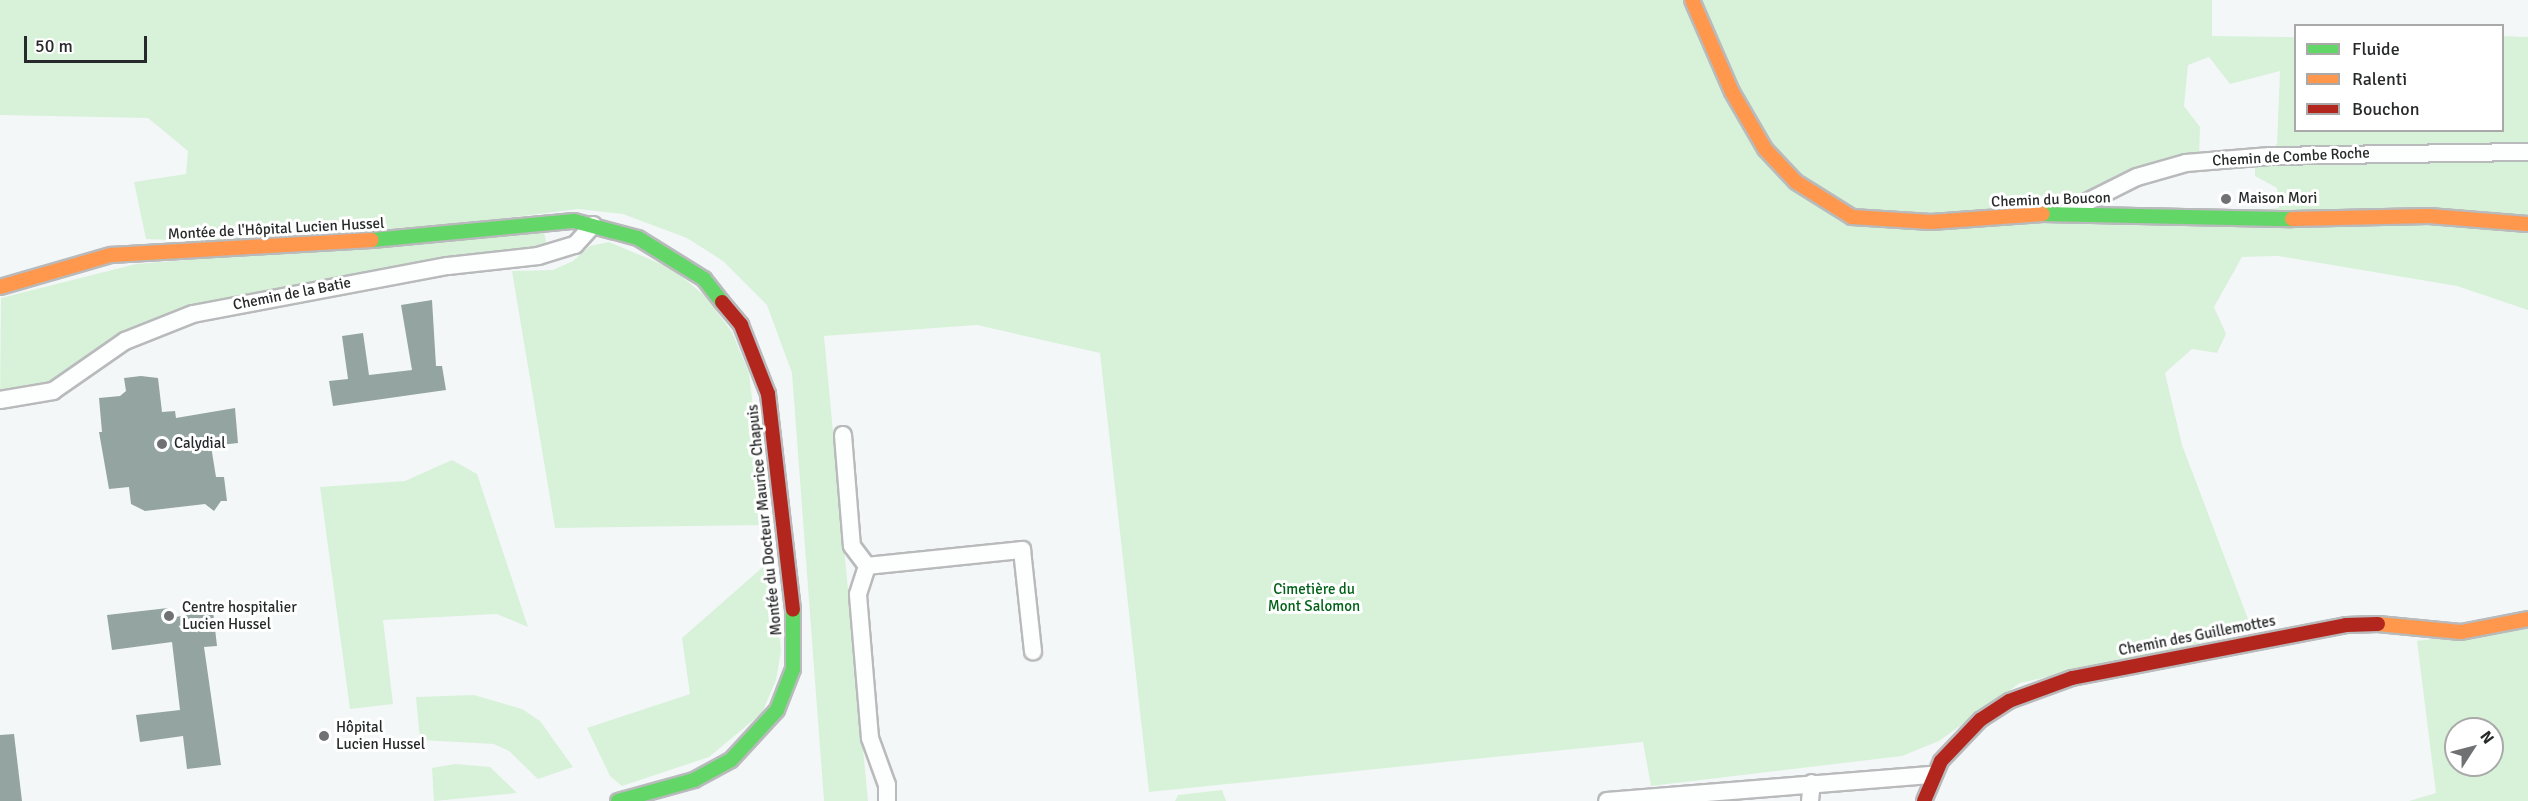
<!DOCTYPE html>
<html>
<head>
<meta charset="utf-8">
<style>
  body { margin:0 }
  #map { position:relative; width:2528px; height:801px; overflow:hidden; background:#f4f7f8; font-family:Signika,sans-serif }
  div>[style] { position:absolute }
  .green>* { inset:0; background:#d8f2da }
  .building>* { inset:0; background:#94a4a1 }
  .roads { filter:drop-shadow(2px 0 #b9babb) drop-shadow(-2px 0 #b9babb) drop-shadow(0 2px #b9babb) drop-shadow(0 -2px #b9babb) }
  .street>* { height:16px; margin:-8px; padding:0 8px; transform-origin:8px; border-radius:8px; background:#fdfefe }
  .fast>* { height:14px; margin:-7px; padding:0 7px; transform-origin:7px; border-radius:7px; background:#63d668 }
  .slow>* { height:14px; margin:-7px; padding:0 7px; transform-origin:7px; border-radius:7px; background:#ff974d }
  .jam>* { height:14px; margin:-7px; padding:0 7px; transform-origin:7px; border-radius:7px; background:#b3261e }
  .dots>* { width:16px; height:16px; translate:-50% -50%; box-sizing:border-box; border:3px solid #fff; border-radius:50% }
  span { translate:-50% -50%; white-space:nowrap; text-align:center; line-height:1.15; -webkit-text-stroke:6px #fff; paint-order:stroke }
  .street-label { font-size:15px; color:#28292a }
  .poi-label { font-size:15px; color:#28292a }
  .left { translate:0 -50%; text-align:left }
  .park-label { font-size:15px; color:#026218 }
  .legend { position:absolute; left:2294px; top:24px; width:210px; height:108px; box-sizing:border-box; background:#fff; border:2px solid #a9a9aa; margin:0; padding:8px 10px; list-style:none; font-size:18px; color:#28292a }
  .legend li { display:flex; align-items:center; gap:12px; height:30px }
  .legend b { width:30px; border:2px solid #a9a9aa }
  .north { position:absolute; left:2444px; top:717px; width:60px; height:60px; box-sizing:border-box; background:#fff; border:2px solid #a9a9aa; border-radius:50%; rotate:54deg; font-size:16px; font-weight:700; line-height:24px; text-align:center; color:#28292a }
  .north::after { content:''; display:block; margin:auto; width:21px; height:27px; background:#6f7172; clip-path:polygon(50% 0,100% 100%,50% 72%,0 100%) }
  .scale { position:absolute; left:24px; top:36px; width:123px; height:27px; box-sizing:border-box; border:3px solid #28292a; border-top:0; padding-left:8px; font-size:18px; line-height:21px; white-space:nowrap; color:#28292a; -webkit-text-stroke:4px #fff; paint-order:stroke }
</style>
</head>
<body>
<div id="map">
  <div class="green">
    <i style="clip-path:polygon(evenodd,0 0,2212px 0,2212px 36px,2295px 37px,2296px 130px,2502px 130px,2503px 36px,2528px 37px,2528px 310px,2457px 286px,2278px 256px,2242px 257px,2214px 307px,2226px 334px,2217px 353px,2192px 349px,2165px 373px,2182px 445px,2253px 632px,2020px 683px,1939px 741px,1902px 756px,1651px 786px,1643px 742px,1149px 792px,1100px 353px,977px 325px,824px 336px,868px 801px,824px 801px,792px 373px,767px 305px,723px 261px,687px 238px,623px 214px,578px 209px,408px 230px,199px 241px,146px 239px,134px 182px,186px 174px,188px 151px,148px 118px,0 115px,0 0,2209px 57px,2230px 84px,2280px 71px,2277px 144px,2255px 165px,2255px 176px,2277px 188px,2279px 208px,2108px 224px,2085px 193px,2146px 167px,2199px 155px,2200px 127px,2184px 106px,2188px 65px,2209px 57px)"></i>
    <i style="clip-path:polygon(544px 232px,547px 246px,267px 291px,167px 318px,61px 381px,0 400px,1px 298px,136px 264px)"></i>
    <i style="clip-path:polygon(609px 242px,673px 269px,705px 296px,732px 332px,749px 373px,767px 525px,555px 528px,512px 271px,553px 270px,573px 261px,590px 246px)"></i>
    <i style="clip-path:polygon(452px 460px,477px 474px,528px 627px,497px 614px,383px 620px,393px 704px,350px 709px,320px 487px,405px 481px)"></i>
    <i style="clip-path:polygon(772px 559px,781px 651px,776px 680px,762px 713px,709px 757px,622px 786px,610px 776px,587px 728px,690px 694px,682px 638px)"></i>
    <i style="clip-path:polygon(evenodd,2528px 625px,2528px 801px,2409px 801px,2436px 793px,2417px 641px,2528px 625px,2456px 729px,2492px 729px,2492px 765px,2456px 765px,2456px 729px)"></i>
    <i style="clip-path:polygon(474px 695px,522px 709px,540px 721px,573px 767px,538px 779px,509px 751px,494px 744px,420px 740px,416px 697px)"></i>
    <i style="clip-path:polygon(455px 764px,490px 767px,517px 793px,434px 801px,432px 768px)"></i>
    <i style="clip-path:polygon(1222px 790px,1226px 801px,1175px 801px,1178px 795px)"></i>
  </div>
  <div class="building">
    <i style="clip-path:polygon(432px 300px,436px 366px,442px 366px,446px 390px,333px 406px,329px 381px,348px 379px,342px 336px,363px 333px,369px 375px,412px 370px,401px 305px)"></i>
    <i style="clip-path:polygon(141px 376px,158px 378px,162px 412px,175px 411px,176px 418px,235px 408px,238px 443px,211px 446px,216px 477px,224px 477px,227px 501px,221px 501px,214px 511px,205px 504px,145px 511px,131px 504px,129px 487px,109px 489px,99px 432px,102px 432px,99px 398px,120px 396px,126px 391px,124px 378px)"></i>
    <i style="clip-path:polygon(168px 608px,169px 618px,213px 611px,217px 646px,204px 647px,221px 765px,187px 769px,183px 736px,140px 742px,136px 715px,180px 710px,172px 642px,112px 650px,107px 615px)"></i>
    <i style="clip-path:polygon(14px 734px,22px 801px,0 801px,0 735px)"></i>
  </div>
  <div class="roads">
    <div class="street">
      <i style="left:2065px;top:213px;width:80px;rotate:-26.6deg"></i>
      <i style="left:2137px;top:177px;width:51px;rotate:-15.9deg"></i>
      <i style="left:2186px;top:163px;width:84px;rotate:-4.8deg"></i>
      <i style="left:2270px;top:156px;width:258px;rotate:-0.9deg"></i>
      <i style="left:0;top:400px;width:54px;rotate:-9.6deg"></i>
      <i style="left:53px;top:391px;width:88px;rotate:-34.8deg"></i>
      <i style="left:125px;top:341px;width:73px;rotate:-21.7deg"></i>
      <i style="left:193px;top:314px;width:259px;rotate:-10.7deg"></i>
      <i style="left:448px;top:266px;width:91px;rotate:-6.3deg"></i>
      <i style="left:538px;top:256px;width:39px;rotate:-17deg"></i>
      <i style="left:575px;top:245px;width:27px;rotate:-48deg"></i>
      <i style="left:843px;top:435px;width:111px;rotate:85.4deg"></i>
      <i style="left:852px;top:546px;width:25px;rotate:53deg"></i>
      <i style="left:887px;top:801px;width:16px;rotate:-90deg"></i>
      <i style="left:887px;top:785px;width:50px;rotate:-109.9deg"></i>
      <i style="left:870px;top:738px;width:144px;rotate:-94.8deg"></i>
      <i style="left:858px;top:594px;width:29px;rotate:-72deg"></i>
      <i style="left:867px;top:566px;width:156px;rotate:-5.9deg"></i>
      <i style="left:1022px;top:550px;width:102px;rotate:83.8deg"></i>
      <i style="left:1607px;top:801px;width:327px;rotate:-4.6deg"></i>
      <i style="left:1810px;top:801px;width:18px;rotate:-84deg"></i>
    </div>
    <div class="fast">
      <i style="left:2043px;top:214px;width:249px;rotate:1.2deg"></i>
      <i style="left:372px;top:240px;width:203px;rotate:-5.4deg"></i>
      <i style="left:574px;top:221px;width:66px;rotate:14.9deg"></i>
      <i style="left:638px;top:238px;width:78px;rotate:31.8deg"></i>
      <i style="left:704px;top:279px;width:29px;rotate:52deg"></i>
      <i style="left:618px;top:801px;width:79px;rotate:-15.4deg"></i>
      <i style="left:694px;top:780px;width:42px;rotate:-28.4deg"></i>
      <i style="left:731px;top:760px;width:68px;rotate:-47.4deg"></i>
      <i style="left:777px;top:710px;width:44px;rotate:-68.7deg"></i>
      <i style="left:793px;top:669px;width:59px;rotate:-90deg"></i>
    </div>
    <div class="slow">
      <i style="left:1692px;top:0;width:100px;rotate:66.5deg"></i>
      <i style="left:1732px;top:92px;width:66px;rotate:59.9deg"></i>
      <i style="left:1765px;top:149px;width:45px;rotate:46.8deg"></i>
      <i style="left:1796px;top:182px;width:66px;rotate:32deg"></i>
      <i style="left:1852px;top:217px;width:79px;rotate:3.6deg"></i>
      <i style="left:1931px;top:222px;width:112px;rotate:-4.1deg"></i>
      <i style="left:2292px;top:219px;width:137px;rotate:-1.3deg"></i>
      <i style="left:2429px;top:216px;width:99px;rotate:4.6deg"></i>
      <i style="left:0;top:287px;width:116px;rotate:-16.1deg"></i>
      <i style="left:111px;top:255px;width:261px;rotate:-3.3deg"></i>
      <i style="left:2378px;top:624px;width:83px;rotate:5.5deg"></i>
      <i style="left:2461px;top:632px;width:68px;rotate:-11deg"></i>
    </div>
    <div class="jam">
      <i style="left:722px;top:302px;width:30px;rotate:50deg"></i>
      <i style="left:741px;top:325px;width:74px;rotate:68.6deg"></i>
      <i style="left:768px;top:394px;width:217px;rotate:83.4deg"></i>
      <i style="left:1924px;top:801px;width:43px;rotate:-67deg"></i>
      <i style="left:1941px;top:761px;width:57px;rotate:-46.4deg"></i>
      <i style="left:1980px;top:720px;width:35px;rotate:-33deg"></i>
      <i style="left:2009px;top:701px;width:67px;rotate:-20.1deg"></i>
      <i style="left:2072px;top:678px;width:279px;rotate:-10.9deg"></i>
      <i style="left:2346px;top:625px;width:32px;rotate:-2deg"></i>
    </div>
  </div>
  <div class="dots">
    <i style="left:2226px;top:199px;background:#6f7172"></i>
    <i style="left:162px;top:444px;background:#6f7172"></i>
    <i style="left:169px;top:616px;background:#6f7172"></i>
    <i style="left:324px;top:736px;background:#6f7172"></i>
  </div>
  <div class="street-label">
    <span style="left:2291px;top:157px;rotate:-3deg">Chemin de Combe Roche</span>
    <span style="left:2051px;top:200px;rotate:-2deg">Chemin du Boucon</span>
    <span style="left:276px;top:229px;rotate:-3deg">Montée de l'Hôpital Lucien Hussel</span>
    <span style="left:292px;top:294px;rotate:-11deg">Chemin de la Batie</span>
    <span style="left:765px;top:520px;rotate:-96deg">Montée du Docteur Maurice Chapuis</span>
    <span style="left:2197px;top:636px;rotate:-11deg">Chemin des Guillemottes</span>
  </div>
  <div class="poi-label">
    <span class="left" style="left:2238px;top:199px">Maison Mori</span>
    <span class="left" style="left:174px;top:444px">Calydial</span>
    <span class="left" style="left:182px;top:616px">Centre hospitalier<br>Lucien Hussel</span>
    <span class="left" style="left:336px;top:736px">Hôpital<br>Lucien Hussel</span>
  </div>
  <div class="park-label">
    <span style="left:1314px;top:598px">Cimetière du<br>Mont Salomon</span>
  </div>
  <ul class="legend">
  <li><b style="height:8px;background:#63d668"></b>Fluide</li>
  <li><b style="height:8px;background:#ff974d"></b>Ralenti</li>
  <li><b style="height:8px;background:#b3261e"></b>Bouchon</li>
  </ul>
  <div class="north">N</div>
  <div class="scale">50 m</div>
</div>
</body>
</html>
